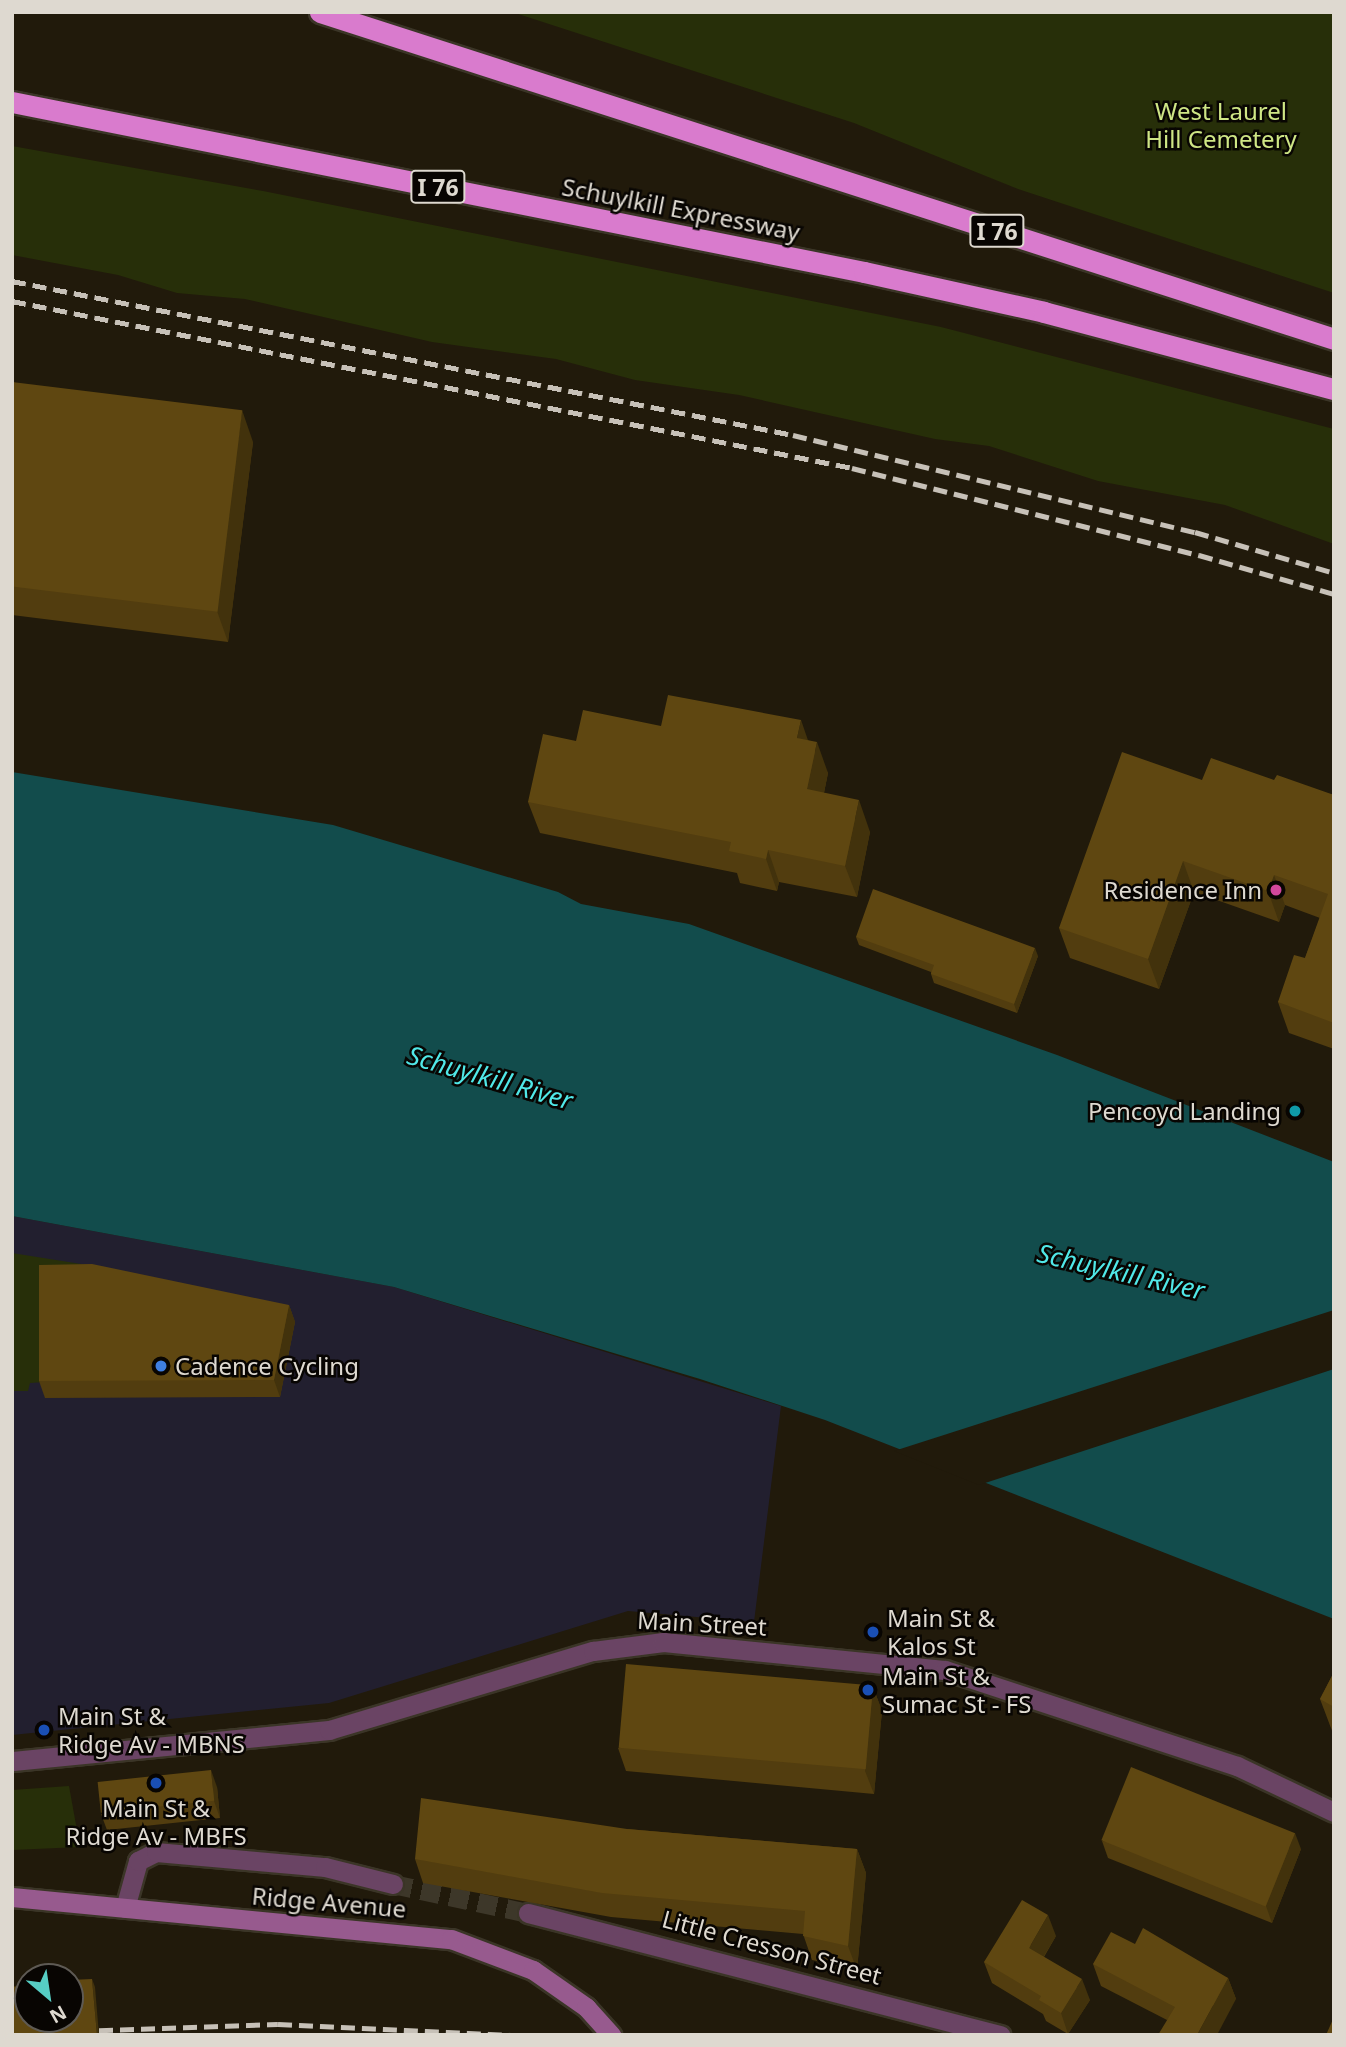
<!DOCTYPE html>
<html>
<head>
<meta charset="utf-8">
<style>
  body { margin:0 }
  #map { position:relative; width:1346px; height:2047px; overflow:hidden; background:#211a0b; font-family:"Noto Sans",sans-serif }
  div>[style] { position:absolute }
  .commercial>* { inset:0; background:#221f2f }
  .green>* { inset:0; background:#272f09 }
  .water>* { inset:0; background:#124c4c }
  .pier>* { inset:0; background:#211a0b }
  .minor-tunnel>* { height:19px; margin-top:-9.5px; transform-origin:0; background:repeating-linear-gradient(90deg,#3d3729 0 19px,transparent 0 29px) }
  .roads { filter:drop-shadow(2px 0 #3b3527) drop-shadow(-2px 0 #3b3527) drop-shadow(0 2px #3b3527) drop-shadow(0 -2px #3b3527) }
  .minor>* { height:19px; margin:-9.5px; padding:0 9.5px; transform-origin:9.5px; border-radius:9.5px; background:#6a4464 }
  .tertiary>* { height:19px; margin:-9.5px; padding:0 9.5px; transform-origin:9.5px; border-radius:9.5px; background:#6a4464 }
  .secondary>* { height:19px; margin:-9.5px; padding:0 9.5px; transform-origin:9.5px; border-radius:9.5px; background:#975a8e }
  .motorway>* { height:21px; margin:-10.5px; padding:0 10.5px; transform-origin:10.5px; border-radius:10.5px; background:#d97bcd }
  .rail>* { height:5px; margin-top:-2.5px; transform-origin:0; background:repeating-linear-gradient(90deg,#c7c1b8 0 14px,transparent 0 21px) }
  .wall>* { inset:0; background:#523d0f }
  .shaded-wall>* { inset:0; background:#42320c }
  .building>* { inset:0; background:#5f4711; transform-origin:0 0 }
  .dots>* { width:19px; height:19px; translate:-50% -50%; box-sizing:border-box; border:4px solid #080502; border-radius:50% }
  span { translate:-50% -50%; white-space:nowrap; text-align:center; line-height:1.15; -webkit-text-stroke:5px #080502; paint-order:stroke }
  .shield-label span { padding:2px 5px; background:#080502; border:2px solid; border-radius:5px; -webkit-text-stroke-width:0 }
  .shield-label { font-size:23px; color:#ded9d0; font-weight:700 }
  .park-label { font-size:24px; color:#cfe685 }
  .street-label { font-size:24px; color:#ded9d0 }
  .poi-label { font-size:24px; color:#ded9d0 }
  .right { translate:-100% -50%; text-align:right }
  .left { translate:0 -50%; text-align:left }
  .water-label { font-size:26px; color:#50e8e8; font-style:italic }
  .frame { position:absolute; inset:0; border:14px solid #ded9d0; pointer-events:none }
  .north { position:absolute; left:14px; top:1963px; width:70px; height:70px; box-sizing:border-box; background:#080502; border:2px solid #5e5a54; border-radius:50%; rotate:151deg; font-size:19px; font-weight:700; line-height:28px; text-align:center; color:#ded9d0 }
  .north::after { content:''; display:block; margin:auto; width:24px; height:32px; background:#56cec4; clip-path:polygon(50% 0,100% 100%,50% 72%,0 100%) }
</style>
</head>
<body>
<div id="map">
  <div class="commercial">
    <i style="clip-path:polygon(12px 1216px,394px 1287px,781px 1406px,754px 1622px,628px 1611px,329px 1703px,12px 1735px)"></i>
  </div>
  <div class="green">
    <i style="clip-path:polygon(512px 12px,1334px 12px,1334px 293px,1018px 189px,854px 123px)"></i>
    <i style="clip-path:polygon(12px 146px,263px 191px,941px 327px,1334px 429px,1334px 544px,1225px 505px,1098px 481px,989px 446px,935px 439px,739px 395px,635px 380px,556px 359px,432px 342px,245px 299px,177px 293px,118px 275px,12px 255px)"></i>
    <i style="clip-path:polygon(12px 1253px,100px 1267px,45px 1382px,30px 1383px,28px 1391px,12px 1391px)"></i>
    <i style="clip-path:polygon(69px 1786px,80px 1847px,12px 1850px,12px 1790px)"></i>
  </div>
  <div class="water">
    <i style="clip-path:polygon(evenodd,12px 772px,333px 825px,558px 892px,581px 904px,689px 924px,1057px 1055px,1334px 1162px,1334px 1619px,825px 1420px,700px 1379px,394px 1287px,12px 1216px,12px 772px,1166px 1364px,1236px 1390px,1231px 1400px,1161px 1374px,1166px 1364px)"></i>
  </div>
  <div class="pier">
    <i style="clip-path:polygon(1334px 1310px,1334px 1369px,979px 1485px,894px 1451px)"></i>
  </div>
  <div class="minor-tunnel">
    <i style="left:393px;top:1884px;width:138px;rotate:12.1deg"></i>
  </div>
  <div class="roads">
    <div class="minor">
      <i style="left:125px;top:1908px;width:49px;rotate:-74.5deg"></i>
      <i style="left:138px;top:1861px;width:20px;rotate:-27deg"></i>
      <i style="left:156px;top:1852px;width:170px;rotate:5.1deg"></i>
      <i style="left:325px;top:1867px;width:70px;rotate:14deg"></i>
      <i style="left:528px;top:1913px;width:488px;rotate:14.5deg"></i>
    </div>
    <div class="tertiary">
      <i style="left:12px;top:1761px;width:319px;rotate:-5.6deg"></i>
      <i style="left:329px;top:1730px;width:276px;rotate:-16.7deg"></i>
      <i style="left:593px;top:1651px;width:71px;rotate:-7.3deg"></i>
      <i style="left:663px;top:1642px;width:283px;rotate:5.7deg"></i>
      <i style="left:945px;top:1670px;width:307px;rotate:18.2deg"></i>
      <i style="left:1237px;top:1766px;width:107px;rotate:25.4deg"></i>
    </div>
    <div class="secondary">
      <i style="left:12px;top:1897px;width:441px;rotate:5.5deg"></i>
      <i style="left:451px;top:1939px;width:88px;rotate:20.7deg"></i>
      <i style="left:533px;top:1970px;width:65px;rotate:34.9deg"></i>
      <i style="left:586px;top:2007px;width:38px;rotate:48deg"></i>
    </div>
    <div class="motorway">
      <i style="left:320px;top:12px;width:1065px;rotate:17.87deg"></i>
      <i style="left:12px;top:102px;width:869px;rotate:11.28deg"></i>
      <i style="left:864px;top:272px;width:184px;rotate:12.5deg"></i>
      <i style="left:1044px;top:312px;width:300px;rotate:14.9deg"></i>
    </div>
  </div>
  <div class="rail">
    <i style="left:12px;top:281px;width:796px;rotate:11.15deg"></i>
    <i style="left:793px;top:435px;width:414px;rotate:13.6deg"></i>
    <i style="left:1195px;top:532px;width:145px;rotate:16.4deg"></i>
    <i style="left:12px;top:301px;width:856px;rotate:11.24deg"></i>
    <i style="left:852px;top:468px;width:358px;rotate:14.1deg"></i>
    <i style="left:1199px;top:555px;width:141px;rotate:16.1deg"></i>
    <i style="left:78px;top:2031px;width:200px;rotate:-2deg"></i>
    <i style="left:278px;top:2024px;width:233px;rotate:2.7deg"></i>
  </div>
  <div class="wall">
    <i style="clip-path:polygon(12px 382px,253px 442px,228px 642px,12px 615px)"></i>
    <i style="clip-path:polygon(661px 726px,808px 740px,828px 773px,824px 793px,870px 832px,857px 897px,779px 882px,777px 891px,740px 883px,737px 873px,540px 833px,528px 802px,576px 741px)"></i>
    <i style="clip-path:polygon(1202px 780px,1274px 780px,1334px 795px,1334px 1049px,1289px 1033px,1278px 1002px,1305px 958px,1320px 918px,1285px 905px,1279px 922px,1194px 892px,1159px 989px,1070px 958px,1059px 928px)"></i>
    <i style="clip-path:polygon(856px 937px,1038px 956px,1017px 1013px,934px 983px,931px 974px,931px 972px,859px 945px)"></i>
    <i style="clip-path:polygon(289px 1305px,295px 1322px,280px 1397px,45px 1398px,39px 1381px)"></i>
    <i style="clip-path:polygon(1334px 1672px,1334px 1736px,1320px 1699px)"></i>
    <i style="clip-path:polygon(873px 1687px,882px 1711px,874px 1794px,626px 1771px,618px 1748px)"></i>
    <i style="clip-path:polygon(217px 1787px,220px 1818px,107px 1830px,101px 1814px)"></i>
    <i style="clip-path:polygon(627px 1829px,857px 1849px,866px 1873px,857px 1970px,812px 1960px,803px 1934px,611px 1917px,423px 1883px,415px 1859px)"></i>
    <i style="clip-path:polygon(1102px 1841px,1301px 1849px,1272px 1923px,1108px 1858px)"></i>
    <i style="clip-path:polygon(1056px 1936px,1044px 1957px,1090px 2000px,1068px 2034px,1046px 2021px,1043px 2014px,992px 1983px,984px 1962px)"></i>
    <i style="clip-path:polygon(1135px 1944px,1228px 1978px,1236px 1999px,1167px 2020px,1101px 1986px,1093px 1964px)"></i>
  </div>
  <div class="shaded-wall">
    <i style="clip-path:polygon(242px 410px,253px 442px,228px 642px,217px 611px)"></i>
    <i style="clip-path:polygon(801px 720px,812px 752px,797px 738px)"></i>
    <i style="clip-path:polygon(817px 742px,828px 773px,818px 821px,807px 789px)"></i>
    <i style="clip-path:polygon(859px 800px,870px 832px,857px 897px,845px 866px)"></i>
    <i style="clip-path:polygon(768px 850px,779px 882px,777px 891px,766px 859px)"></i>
    <i style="clip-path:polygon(1183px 861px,1194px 892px,1159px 989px,1148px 959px)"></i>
    <i style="clip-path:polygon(1274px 875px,1285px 905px,1279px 922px,1268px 891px)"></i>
    <i style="clip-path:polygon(1035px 948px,1038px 956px,1017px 1013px,1014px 1004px)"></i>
    <i style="clip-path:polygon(289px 1305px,295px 1322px,280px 1397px,274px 1380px)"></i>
    <i style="clip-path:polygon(873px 1687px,882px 1711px,874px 1794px,865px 1771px)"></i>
    <i style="clip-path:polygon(211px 1770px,217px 1787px,220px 1818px,214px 1801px)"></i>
    <i style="clip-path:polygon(1295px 1833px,1301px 1849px,1272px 1923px,1266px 1906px)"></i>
    <i style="clip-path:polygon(857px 1849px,866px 1873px,857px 1970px,848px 1946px)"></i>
    <i style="clip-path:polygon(1048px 1915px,1056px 1936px,1036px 1969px,1029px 1948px)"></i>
    <i style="clip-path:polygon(1228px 1978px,1236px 1999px,1217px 2035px,1197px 2035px)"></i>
    <i style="clip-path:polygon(92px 1979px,95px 1987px,99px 2035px,97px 2035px)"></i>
    <i style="clip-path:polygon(1082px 1979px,1090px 2000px,1068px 2034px,1061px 2013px)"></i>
  </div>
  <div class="building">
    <i style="left:12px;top:382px;width:232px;height:203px;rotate:7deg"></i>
    <i style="clip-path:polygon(668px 695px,801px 720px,797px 738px,817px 742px,807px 789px,859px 800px,845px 866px,768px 850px,766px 859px,729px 851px,731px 842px,528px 802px,543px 734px,576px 741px,583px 710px,661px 726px)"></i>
    <i style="clip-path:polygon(1122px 752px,1202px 780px,1211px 758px,1274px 780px,1277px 775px,1334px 795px,1334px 1023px,1278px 1002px,1294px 955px,1305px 958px,1328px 894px,1274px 875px,1268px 891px,1183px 861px,1148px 959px,1059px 928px)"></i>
    <i style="clip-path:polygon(873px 889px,1035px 948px,1014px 1004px,931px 974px,934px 965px,856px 937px)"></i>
    <i style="clip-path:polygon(92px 1264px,289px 1305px,274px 1380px,39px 1381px,39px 1265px)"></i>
    <i style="left:626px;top:1664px;width:248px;height:84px;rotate:5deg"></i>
    <i style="clip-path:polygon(1334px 1672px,1334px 1707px,1320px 1699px)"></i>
    <i style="left:1131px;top:1767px;width:177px;height:79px;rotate:22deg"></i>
    <i style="left:211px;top:1770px;width:31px;height:114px;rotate:84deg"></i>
    <i style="clip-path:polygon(421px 1798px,627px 1829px,857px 1849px,848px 1946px,803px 1936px,805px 1911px,602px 1893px,415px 1859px)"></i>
    <i style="clip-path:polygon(1022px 1900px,1048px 1915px,1029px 1948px,1082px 1979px,1061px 2013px,1039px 2000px,1041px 1996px,984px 1962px)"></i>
    <i style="clip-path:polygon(1143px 1928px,1228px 1978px,1197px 2035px,1158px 2035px,1175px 2007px,1093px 1964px,1111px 1932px,1135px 1944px)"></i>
    <i style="clip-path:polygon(92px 1979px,97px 2035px,12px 2035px,12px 1987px,28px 1984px,28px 2019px,70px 2019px,70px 1980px)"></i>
    <i style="clip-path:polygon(1334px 2017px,1334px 2035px,1326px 2035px)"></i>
  </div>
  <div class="dots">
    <i style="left:1276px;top:890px;background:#d1479c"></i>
    <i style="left:1295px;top:1111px;background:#0f9aa8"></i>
    <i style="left:161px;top:1366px;background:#3f7fe0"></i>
    <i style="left:873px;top:1632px;background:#1a4fb4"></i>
    <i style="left:868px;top:1690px;background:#1a4fb4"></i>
    <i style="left:44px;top:1730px;background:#1a4fb4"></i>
    <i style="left:156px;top:1783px;background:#1a4fb4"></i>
  </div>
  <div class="shield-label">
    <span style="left:438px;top:187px">I 76</span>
    <span style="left:997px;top:231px">I 76</span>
  </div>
  <div class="park-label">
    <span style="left:1221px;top:125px">West Laurel<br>Hill Cemetery</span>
  </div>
  <div class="street-label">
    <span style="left:681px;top:209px;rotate:11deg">Schuylkill Expressway</span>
    <span style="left:702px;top:1623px;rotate:3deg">Main Street</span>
    <span style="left:329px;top:1902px;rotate:5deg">Ridge Avenue</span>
    <span style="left:772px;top:1947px;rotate:15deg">Little Cresson Street</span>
  </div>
  <div class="poi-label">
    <span class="right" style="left:1262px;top:890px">Residence Inn</span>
    <span class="right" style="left:1281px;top:1111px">Pencoyd Landing</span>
    <span class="left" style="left:175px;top:1366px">Cadence Cycling</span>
    <span class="left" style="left:887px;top:1632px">Main St &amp;<br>Kalos St</span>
    <span class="left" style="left:882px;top:1690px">Main St &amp;<br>Sumac St - FS</span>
    <span class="left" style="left:58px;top:1730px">Main St &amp;<br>Ridge Av - MBNS</span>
    <span style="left:156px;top:1822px">Main St &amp;<br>Ridge Av - MBFS</span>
  </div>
  <div class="water-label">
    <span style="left:490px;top:1078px;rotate:16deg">Schuylkill River</span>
    <span style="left:1121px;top:1272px;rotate:13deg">Schuylkill River</span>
  </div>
  <div class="frame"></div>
  <div class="north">N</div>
</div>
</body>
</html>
